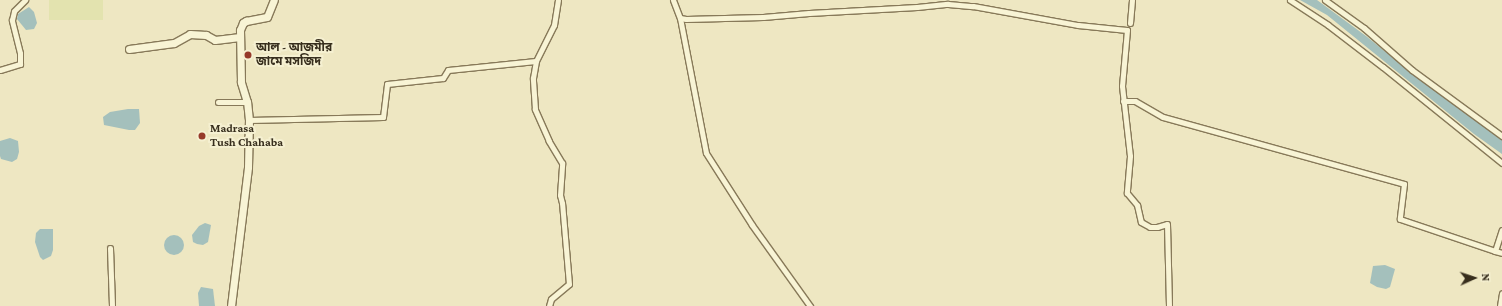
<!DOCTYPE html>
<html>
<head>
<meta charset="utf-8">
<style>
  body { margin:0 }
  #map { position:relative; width:1502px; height:306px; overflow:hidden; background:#eee7c2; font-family:"Crimson Pro","Noto Sans Bengali",serif }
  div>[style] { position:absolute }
  .farmland>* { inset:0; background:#e3e3af; transform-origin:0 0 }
  .water>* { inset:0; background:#a4c0bc }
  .round { border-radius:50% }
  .roads { filter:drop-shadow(1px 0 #877959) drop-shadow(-1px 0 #877959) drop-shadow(0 1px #877959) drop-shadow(0 -1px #877959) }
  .minor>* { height:5px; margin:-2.5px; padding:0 2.5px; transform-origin:2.5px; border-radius:2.5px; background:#f8f4d5 }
  .tertiary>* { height:7px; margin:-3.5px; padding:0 3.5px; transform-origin:3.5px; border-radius:3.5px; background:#f8f4d5 }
  .dots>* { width:11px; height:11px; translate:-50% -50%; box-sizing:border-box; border:2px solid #f5f0d1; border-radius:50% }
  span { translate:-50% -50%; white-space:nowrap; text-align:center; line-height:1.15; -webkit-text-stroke:4px #f5f0d1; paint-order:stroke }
  .poi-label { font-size:12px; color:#372e1d; font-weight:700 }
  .left { translate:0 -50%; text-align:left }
  .north { position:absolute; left:1454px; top:258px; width:40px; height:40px; -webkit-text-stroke:3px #f5f0d1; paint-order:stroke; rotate:87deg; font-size:11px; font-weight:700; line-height:16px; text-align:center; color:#372e1d }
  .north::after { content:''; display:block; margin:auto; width:14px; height:18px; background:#372e1d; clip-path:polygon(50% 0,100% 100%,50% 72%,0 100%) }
</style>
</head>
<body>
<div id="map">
  <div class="farmland">
    <i style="left:49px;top:0;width:54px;height:20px"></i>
  </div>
  <div class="water">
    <i style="clip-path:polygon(1300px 0,1317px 0,1366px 36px,1398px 62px,1502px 140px,1502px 154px,1474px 134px,1327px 15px)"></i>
    <i style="clip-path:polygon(29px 7px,34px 12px,37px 23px,34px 29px,26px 30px,17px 19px,18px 14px)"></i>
    <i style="clip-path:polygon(128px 109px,139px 109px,140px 123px,135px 130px,129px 130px,104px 125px,103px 117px,110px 112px)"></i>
    <i style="clip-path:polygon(10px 138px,18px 141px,19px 152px,17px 159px,12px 162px,1px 159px,0 156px,0 141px)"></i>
    <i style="clip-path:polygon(205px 223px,211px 225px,208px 242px,203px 245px,197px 244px,193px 242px,192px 235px,199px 226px)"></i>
    <i style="clip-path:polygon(40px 229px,53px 229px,53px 250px,51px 256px,43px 260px,40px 257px,35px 242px,36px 233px)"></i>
    <i class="round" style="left:164px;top:235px;width:20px;height:20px"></i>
    <i style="clip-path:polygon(1385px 265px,1395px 269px,1390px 287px,1386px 289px,1377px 287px,1370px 283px,1373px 266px)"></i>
    <i style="clip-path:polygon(201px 287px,213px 289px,215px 306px,199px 306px,198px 293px)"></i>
  </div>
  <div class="roads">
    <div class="minor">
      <i style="left:673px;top:0;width:19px;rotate:69deg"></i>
      <i style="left:680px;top:18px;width:137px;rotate:79.1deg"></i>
      <i style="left:706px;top:153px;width:85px;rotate:57.4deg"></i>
      <i style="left:752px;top:225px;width:100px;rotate:54.4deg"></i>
      <i style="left:1290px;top:0;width:45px;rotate:33.3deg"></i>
      <i style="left:1328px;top:25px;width:69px;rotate:37.4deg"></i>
      <i style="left:1383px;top:67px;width:153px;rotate:38.9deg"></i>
      <i style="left:1325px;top:0;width:48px;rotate:35.7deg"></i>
      <i style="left:1364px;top:28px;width:64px;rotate:41.2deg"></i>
      <i style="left:1412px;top:70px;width:112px;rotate:36.3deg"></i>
      <i style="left:680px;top:18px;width:6px;rotate:9deg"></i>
      <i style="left:686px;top:19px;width:77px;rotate:-1.5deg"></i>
      <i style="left:763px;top:17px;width:46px;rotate:-5deg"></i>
      <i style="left:809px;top:13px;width:108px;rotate:-3.2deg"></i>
      <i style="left:917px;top:7px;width:31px;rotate:-6deg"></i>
      <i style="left:948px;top:4px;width:25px;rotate:5deg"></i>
      <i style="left:973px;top:6px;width:107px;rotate:10.3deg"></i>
      <i style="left:1078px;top:25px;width:49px;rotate:5.8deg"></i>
      <i style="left:1127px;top:30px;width:56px;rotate:95.1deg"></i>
      <i style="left:1122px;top:86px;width:70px;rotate:83.5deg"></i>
      <i style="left:1130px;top:156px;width:37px;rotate:95deg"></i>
      <i style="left:1127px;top:193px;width:16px;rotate:50deg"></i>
      <i style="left:1137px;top:205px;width:17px;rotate:77deg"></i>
      <i style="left:1141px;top:222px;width:10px;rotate:29deg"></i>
      <i style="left:1150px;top:227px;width:7px"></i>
      <i style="left:1157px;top:227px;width:10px;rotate:-17deg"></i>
      <i style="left:1167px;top:224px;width:82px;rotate:88.6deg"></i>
      <i style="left:1130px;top:23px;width:23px;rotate:-85deg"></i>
      <i style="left:0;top:70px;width:21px;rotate:-17deg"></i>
      <i style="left:20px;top:64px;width:11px;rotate:-90deg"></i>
      <i style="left:20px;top:53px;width:34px;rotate:-104deg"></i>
      <i style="left:12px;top:20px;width:9px;rotate:-77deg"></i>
      <i style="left:14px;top:11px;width:16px;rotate:-45deg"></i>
      <i style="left:1123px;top:101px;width:12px"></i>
      <i style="left:1135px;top:101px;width:32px;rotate:30deg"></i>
      <i style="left:1163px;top:117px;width:250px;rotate:15.5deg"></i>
      <i style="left:1404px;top:184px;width:35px;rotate:97deg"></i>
      <i style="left:1400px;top:219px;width:100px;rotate:18.6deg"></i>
      <i style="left:1495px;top:251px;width:22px;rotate:-72deg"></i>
      <i style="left:218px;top:102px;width:29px"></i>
      <i style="left:249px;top:120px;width:134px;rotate:-1.3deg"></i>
      <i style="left:383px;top:117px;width:33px;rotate:-83deg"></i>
      <i style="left:387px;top:84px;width:56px;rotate:-6.1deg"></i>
      <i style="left:443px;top:78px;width:9px;rotate:-58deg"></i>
      <i style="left:448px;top:70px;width:88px;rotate:-5.8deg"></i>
      <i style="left:110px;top:248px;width:58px;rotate:88deg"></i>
      <i style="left:1495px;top:251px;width:7px;rotate:16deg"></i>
      <i style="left:549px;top:306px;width:7px;rotate:-74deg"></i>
      <i style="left:551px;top:299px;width:23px;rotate:-40deg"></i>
      <i style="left:569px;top:284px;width:81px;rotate:-94.9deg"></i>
      <i style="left:562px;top:203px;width:8px;rotate:-104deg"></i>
      <i style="left:560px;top:195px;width:32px;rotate:-86deg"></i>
      <i style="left:562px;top:163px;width:26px;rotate:-121deg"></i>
      <i style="left:549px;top:141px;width:35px;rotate:-114deg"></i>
      <i style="left:535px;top:109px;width:31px;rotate:-94deg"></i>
      <i style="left:533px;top:78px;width:17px;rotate:-80deg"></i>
      <i style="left:536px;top:61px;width:40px;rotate:-63.4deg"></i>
      <i style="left:554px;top:25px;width:25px;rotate:-81deg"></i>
      <i style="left:1500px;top:306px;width:13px;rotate:-81deg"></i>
    </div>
    <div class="tertiary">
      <i style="left:129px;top:49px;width:45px;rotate:-7.6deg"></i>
      <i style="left:174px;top:43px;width:18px;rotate:-29deg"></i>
      <i style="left:190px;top:34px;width:16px;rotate:4deg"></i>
      <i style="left:206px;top:35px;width:10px;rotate:29deg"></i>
      <i style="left:215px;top:40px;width:25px;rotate:-7deg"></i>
      <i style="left:231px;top:306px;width:140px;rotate:-83deg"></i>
      <i style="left:248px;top:167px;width:47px;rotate:-88.8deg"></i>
      <i style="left:249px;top:120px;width:18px;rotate:-96deg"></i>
      <i style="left:247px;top:102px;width:21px;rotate:-107deg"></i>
      <i style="left:241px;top:82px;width:52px;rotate:-91.1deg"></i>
      <i style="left:240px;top:30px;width:8px;rotate:-67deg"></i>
      <i style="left:243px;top:23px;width:4px;rotate:-34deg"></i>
      <i style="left:246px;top:21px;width:21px;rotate:-11deg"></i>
      <i style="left:267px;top:17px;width:18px;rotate:-68deg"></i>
    </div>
  </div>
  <div class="dots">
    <i style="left:248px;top:55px;background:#963a2a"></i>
    <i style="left:202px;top:136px;background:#963a2a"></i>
  </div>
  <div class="poi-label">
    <span class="left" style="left:256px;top:55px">আল - আজমীর<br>জামে মসজিদ</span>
    <span class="left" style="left:210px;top:136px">Madrasa<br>Tush Chahaba</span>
  </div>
  <div class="north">N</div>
</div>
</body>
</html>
